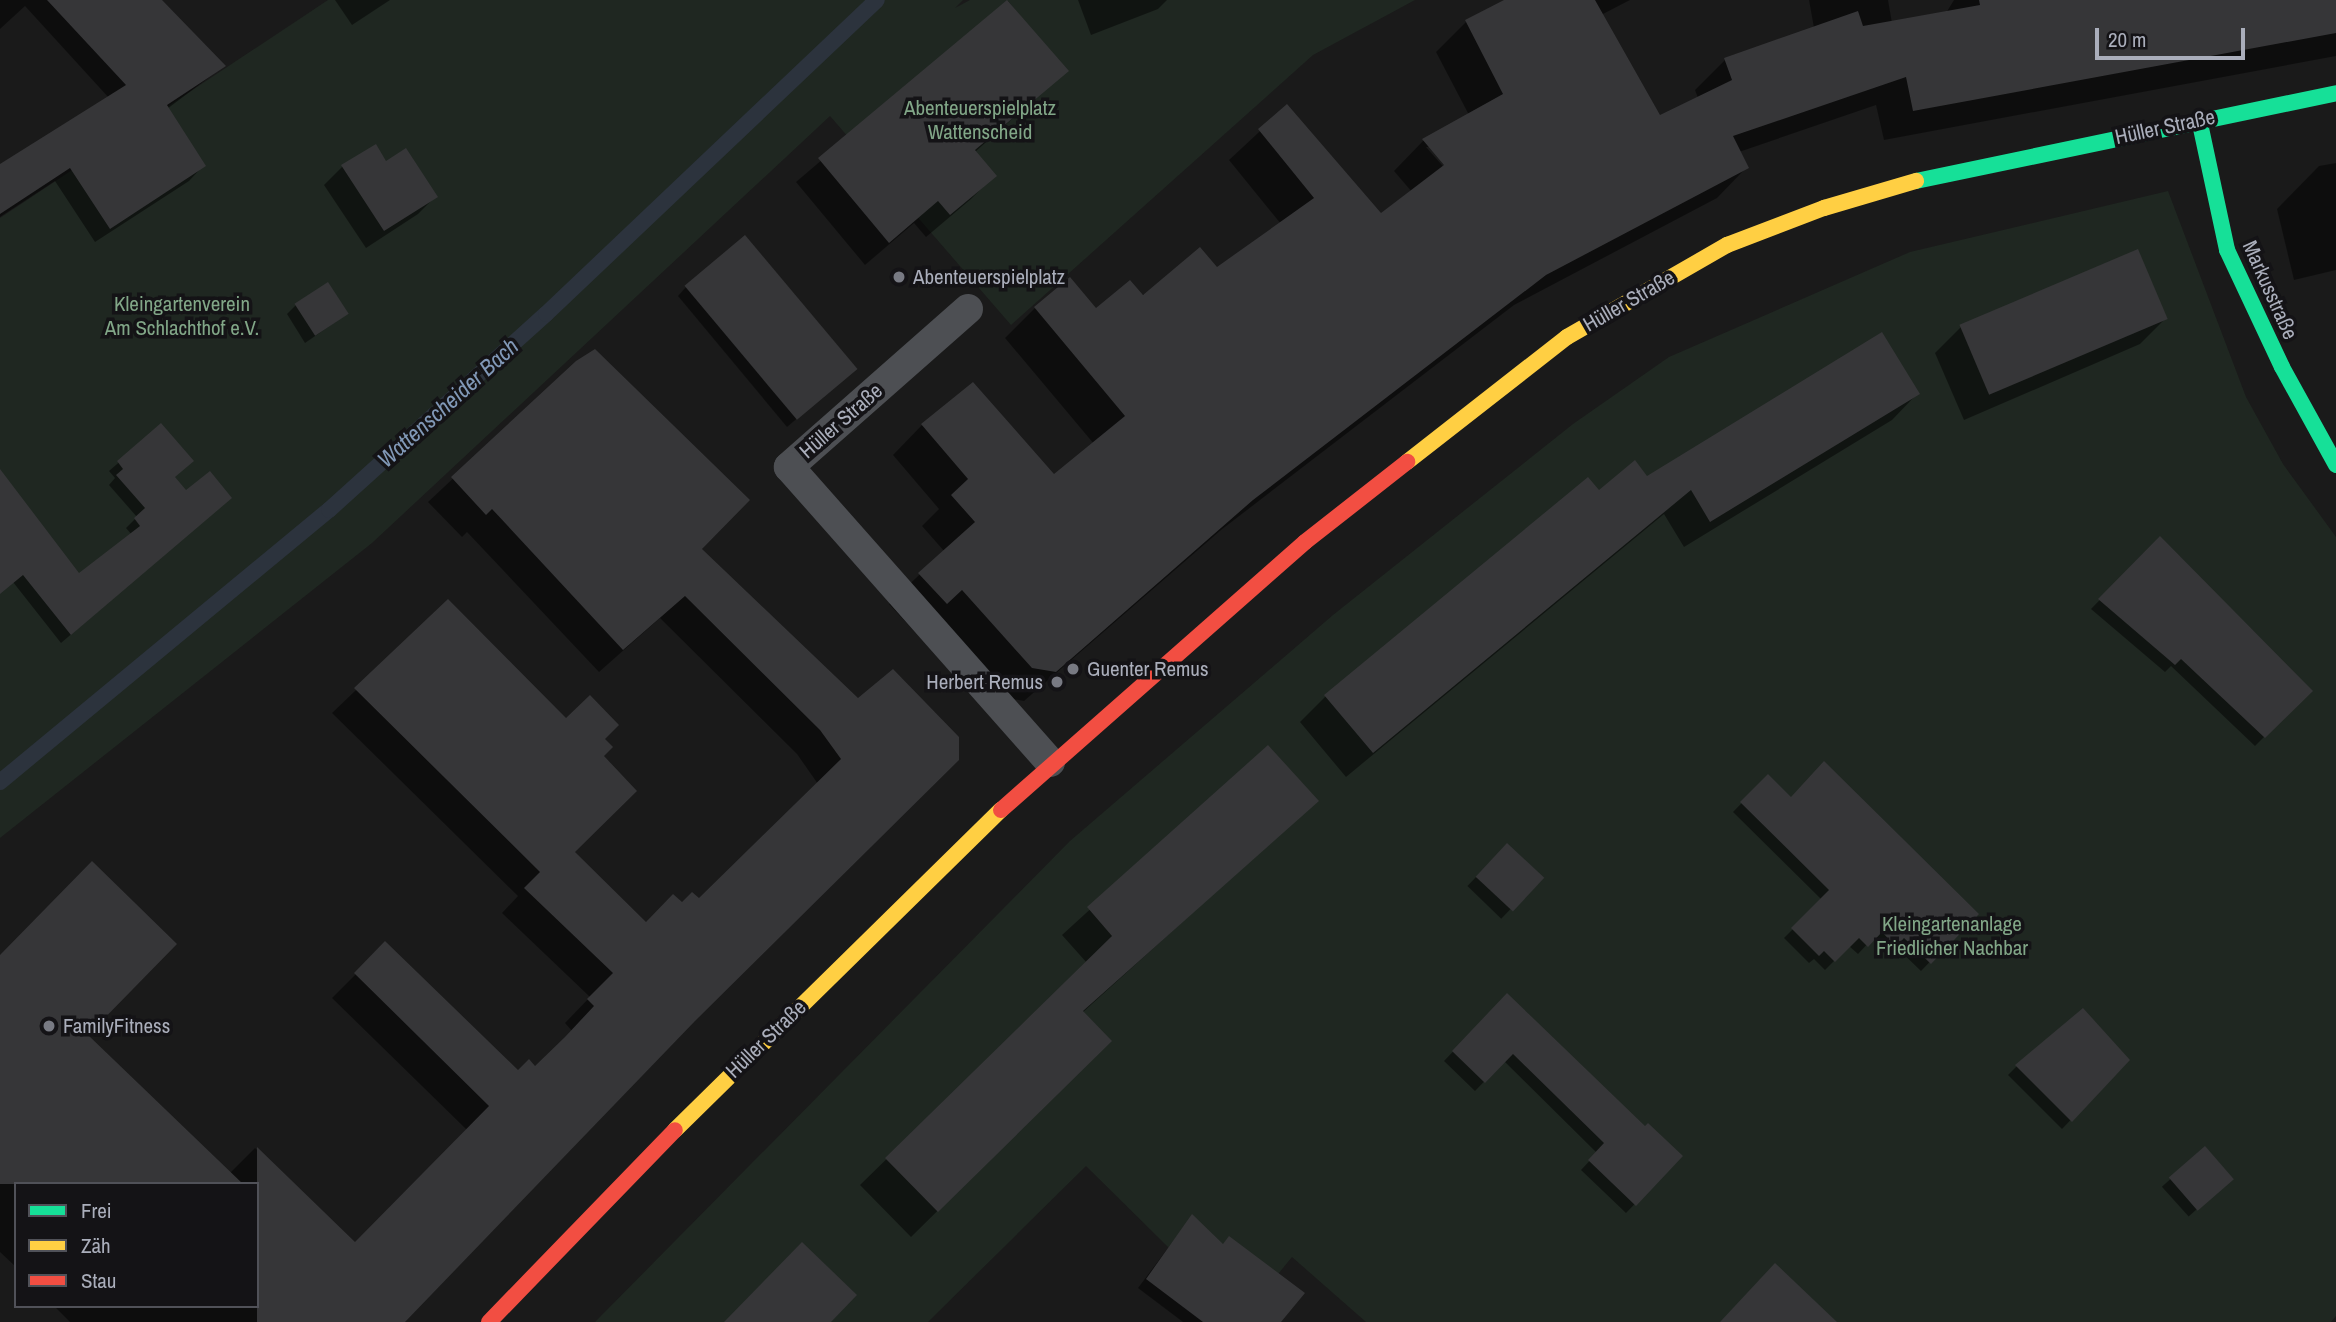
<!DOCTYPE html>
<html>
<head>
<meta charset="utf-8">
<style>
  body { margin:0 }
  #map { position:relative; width:2336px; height:1322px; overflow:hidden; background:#1a1a1a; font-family:"Archivo Narrow",sans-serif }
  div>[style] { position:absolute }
  .green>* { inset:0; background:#1f2721 }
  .shadow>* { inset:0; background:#0007; transform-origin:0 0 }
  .stream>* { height:16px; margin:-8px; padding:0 8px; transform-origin:8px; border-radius:8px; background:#2c333d }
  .building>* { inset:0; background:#363638; transform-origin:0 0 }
  .lane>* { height:30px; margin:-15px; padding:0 15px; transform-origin:15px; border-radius:15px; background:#4d4f53 }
  .fast>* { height:16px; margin:-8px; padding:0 8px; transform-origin:8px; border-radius:8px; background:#16e098 }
  .slow>* { height:16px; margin:-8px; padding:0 8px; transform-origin:8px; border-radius:8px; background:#ffcf43 }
  .jam>* { height:16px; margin:-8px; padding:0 8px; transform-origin:8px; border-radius:8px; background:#f24e42 }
  .dots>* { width:19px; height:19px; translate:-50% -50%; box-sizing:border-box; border:4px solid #141316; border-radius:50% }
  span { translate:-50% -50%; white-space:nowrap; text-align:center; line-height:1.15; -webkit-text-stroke:7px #141316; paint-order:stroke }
  .park-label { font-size:21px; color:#81a687 }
  .street-label { font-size:21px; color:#aaaebb }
  .poi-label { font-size:21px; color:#aaaebb }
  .left { translate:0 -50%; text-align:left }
  .right { translate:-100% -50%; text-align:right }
  .water-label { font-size:23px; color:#8198b7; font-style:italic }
  .legend { position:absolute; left:14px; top:1182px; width:245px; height:126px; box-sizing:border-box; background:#141316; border:2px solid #505158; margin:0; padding:9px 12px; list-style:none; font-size:21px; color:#aaaebb }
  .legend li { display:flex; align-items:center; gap:14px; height:35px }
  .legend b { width:35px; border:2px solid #505158 }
  .scale { position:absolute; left:2095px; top:28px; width:150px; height:32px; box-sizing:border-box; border:4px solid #aaaebb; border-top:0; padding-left:9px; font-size:21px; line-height:24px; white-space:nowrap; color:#aaaebb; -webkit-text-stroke:5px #141316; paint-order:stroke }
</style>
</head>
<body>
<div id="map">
  <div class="green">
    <i style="clip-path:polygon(328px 0,963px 0,955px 8px,970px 0,1415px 0,1313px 55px,1011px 325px,830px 116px,372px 543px,0 838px,0 218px)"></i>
    <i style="clip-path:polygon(2168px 191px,2246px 397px,2283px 464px,2336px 537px,2336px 1316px,2331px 1322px,1366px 1322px,1292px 1257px,1252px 1306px,1168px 1247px,1086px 1166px,928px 1322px,595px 1322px,1070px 841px,1333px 615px,1573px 424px,1669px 357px,1910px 252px)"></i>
  </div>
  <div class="shadow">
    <i style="clip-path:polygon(0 0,160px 0,224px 66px,167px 109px,203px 166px,189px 181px,95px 242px,55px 181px,0 217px,0 167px,109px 98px,25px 6px,0 29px)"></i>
    <i style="clip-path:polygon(335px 0,390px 0,352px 25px)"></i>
    <i style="clip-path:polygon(1078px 0,1167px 0,1158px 9px,1091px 35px)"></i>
    <i style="clip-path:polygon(evenodd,1508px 0,1630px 0,1601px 15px,1660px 117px,1698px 98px,1695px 90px,1725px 60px,1814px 28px,1809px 0,1888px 0,1892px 23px,1946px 13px,1954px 0,2336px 0,2336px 56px,1884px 140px,1876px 105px,1739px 152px,1746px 168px,1717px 198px,1514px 305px,1221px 530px,1024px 701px,1002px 697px,931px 619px,916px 633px,889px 604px,944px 551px,922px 526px,939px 509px,893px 455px,922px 425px,1054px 477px,1094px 444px,1005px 338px,1035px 308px,1096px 310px,1217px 270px,1281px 224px,1229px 160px,1286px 107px,1380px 215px,1412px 192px,1394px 171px,1423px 141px,1469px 115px,1436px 52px,1466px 22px,1508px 0,1426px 147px,1431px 147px,1451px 170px,1449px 173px,1426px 147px)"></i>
    <i style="clip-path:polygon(1008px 1px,1066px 71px,975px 152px,994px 176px,971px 199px,926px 237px,914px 223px,865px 265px,796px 182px)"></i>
    <i style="clip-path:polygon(385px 163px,436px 196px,418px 214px,366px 248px,324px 185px,342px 167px)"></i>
    <i style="clip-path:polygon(2336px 163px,2336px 270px,2294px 280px,2277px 209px,2319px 166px)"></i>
    <i style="clip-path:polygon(686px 287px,847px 376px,787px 427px,678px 296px)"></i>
    <i style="clip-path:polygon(296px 305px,347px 314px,305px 343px,287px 314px)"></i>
    <i style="clip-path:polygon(2166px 318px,2140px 344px,1964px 420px,1935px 353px,1961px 327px)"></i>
    <i style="clip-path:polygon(577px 362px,700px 549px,858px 701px,893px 671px,687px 1026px,403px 1322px,70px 1322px,54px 1306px,257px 1306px,257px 1184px,16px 1184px,16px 1267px,0 1252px,0 957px,230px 1173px,255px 1148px,355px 1244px,467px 1130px,332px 998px,386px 944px,518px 1072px,535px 1068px,572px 1031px,565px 1023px,590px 997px,502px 913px,518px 896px,332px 713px,448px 602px,566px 720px,603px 739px,573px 852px,645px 924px,682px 904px,699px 901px,818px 784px,797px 754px,660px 618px,599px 672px,467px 532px,462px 537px,428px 502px)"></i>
    <i style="clip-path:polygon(1917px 394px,1892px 420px,1684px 547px,1664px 514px,1346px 777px,1300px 722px,1326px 696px,1598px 492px)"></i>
    <i style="clip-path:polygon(161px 426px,174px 478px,186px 492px,221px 506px,61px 643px,2px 568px,78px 576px,132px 535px,126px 528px,137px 517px,109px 485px,115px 478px,109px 471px)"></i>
    <i style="clip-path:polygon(2160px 538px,2310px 691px,2255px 746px,2171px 666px,2165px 672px,2091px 609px)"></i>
    <i style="clip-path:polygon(1268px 747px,1316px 801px,1082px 1013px,1110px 1041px,911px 1237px,860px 1185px,1087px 963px,1062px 935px)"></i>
    <i style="clip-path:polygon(1768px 776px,1791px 799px,1976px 914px,1921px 971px,1895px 946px,1886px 954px,1872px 939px,1858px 954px,1849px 946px,1825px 970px,1814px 959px,1809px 963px,1784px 938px,1822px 900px,1733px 812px)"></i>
    <i style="left:1507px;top:845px;width:47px;height:57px;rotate:44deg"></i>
    <i style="clip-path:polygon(1507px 995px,1645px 1129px,1681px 1156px,1626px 1213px,1581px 1170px,1597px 1153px,1504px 1061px,1475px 1091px,1444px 1061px)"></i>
    <i style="clip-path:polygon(2128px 1060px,2062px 1129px,2008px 1075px,2017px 1066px)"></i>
    <i style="left:2205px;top:1148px;width:40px;height:58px;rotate:48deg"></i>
    <i style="clip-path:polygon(1192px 1216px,1222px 1246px,1278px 1322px,1183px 1322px,1138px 1288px)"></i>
  </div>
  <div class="stream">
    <i style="left:0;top:782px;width:427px;rotate:-39.6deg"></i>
    <i style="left:329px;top:510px;width:292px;rotate:-42.1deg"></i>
    <i style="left:546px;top:314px;width:456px;rotate:-43.5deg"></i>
  </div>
  <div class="building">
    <i style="clip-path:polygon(47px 0,162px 0,226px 66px,167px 105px,206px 166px,110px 229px,70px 168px,0 214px,0 164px,126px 85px)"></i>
    <i style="clip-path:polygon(1007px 0,1069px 71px,975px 150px,997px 176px,950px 215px,938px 201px,889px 243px,818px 158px)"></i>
    <i style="clip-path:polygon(1504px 0,1595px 0,1660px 115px,1732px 80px,1724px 58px,1858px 11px,1863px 26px,1980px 5px,1979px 0,2336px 0,2336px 33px,1913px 111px,1906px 77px,1733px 136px,1749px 168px,1546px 275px,1253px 500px,1056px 672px,1032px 668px,962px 590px,947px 604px,918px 573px,975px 522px,951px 495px,968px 479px,921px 424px,973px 382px,1054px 474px,1125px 416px,1034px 307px,1070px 277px,1096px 308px,1130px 280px,1143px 295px,1200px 247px,1217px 267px,1314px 198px,1258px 129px,1287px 104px,1381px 213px,1444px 165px,1422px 139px,1503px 94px,1465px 20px)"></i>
    <i style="clip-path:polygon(376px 144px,386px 161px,406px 148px,438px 197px,384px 231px,341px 165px)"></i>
    <i style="left:745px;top:235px;width:175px;height:79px;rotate:50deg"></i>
    <i style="left:2138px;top:249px;width:76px;height:194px;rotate:67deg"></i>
    <i style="left:328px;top:282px;width:38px;height:40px;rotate:57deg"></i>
    <i style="clip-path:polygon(1882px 332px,1920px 394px,1710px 522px,1691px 490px,1373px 753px,1324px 695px,1588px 477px,1599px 490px,1635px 460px,1647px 476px)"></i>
    <i style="clip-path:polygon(595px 349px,750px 500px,702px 549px,858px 698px,893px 669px,959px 737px,959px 760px,695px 1021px,405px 1322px,257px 1322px,257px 1147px,355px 1242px,489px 1106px,354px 973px,385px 941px,518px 1070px,529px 1059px,535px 1066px,565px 1037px,594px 1006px,587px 999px,613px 973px,524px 888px,540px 872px,354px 688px,448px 599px,566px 718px,590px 695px,619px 725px,605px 739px,613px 747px,604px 756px,637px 791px,575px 852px,646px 922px,673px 894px,682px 902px,692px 892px,699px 898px,841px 759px,820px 730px,685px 596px,623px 650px,492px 509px,486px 515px,451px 477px,576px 361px)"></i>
    <i style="clip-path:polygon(161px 423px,194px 461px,175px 477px,186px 490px,210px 471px,232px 498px,71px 635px,23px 575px,0 594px,0 469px,79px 573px,140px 526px,134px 518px,145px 508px,116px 475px,123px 469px,117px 461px)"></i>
    <i style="clip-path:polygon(2160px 536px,2313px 691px,2265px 738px,2181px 659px,2175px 665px,2098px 599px)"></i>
    <i style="clip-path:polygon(1268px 745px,1319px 801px,1083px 1011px,1112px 1041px,938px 1212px,885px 1158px,1112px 936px,1087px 907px)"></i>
    <i style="clip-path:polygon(1824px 761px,1979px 914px,1931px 964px,1904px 938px,1896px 947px,1882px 932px,1868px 947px,1859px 938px,1835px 962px,1824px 951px,1819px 956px,1791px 928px,1829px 890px,1740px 802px,1768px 774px,1791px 797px)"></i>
    <i style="left:1507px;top:843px;width:51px;height:46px;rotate:43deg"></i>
    <i style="clip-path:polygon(92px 861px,177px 944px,88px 1035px,243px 1184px,0 1184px,0 955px)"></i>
    <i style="clip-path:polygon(1507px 993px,1645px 1126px,1648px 1123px,1683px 1156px,1636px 1206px,1588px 1160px,1604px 1143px,1513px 1054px,1485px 1083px,1452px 1051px)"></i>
    <i style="clip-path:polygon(2083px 1008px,2130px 1060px,2072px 1122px,2015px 1065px)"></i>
    <i style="left:2205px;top:1146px;width:44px;height:48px;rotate:49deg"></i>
    <i style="clip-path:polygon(1192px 1214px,1223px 1244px,1229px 1236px,1305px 1293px,1281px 1322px,1203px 1322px,1146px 1279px)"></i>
    <i style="clip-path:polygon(802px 1242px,857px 1295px,831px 1322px,724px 1322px)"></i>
    <i style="clip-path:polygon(1775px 1263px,1837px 1322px,1720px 1322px)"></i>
  </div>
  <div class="lane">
    <i style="left:968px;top:309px;width:239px;rotate:138.6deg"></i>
    <i style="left:789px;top:467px;width:394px;rotate:48.5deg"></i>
  </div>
  <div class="fast">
    <i style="left:2199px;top:119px;width:134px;rotate:77.9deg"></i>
    <i style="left:2227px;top:250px;width:129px;rotate:64.8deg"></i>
    <i style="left:2282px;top:367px;width:112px;rotate:61.1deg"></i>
    <i style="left:1916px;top:181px;width:429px;rotate:-11.8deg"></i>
  </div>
  <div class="slow">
    <i style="left:1407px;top:462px;width:203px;rotate:-38deg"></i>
    <i style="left:1567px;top:337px;width:185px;rotate:-29.9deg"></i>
    <i style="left:1727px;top:245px;width:104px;rotate:-20.9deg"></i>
    <i style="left:1824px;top:208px;width:96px;rotate:-16.4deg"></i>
    <i style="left:675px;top:1130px;width:457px;rotate:-44.5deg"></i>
  </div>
  <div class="jam">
    <i style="left:1001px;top:810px;width:405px;rotate:-41.4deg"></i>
    <i style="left:1305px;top:542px;width:130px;rotate:-38.1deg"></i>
    <i style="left:489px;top:1322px;width:267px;rotate:-45.9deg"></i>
  </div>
  <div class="dots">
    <i style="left:899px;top:277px;background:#787a83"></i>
    <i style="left:1073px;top:669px;background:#787a83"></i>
    <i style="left:1057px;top:682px;background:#787a83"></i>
    <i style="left:49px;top:1026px;background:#787a83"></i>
  </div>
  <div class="park-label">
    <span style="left:980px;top:120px">Abenteuerspielplatz<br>Wattenscheid</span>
    <span style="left:182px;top:316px">Kleingartenverein<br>Am Schlachthof e.V.</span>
    <span style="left:1952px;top:936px">Kleingartenanlage<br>Friedlicher Nachbar</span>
  </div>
  <div class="street-label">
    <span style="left:2165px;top:127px;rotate:-12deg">Hüller Straße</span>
    <span style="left:2270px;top:290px;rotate:66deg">Markusstraße</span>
    <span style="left:1629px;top:301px;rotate:-30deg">Hüller Straße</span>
    <span style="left:841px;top:421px;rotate:-41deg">Hüller Straße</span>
    <span style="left:766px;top:1039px;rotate:-44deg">Hüller Straße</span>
  </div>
  <div class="poi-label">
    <span class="left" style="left:913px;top:277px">Abenteuerspielplatz</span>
    <span class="left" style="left:1087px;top:669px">Guenter Remus</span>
    <span class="right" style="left:1043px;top:682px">Herbert Remus</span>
    <span class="left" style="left:63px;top:1026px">FamilyFitness</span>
  </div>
  <div class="water-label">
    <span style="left:448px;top:403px;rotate:-42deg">Wattenscheider Bach</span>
  </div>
  <ul class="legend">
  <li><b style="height:9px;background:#16e098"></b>Frei</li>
  <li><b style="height:9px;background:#ffcf43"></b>Zäh</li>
  <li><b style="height:9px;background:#f24e42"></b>Stau</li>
  </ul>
  <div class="scale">20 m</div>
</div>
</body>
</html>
